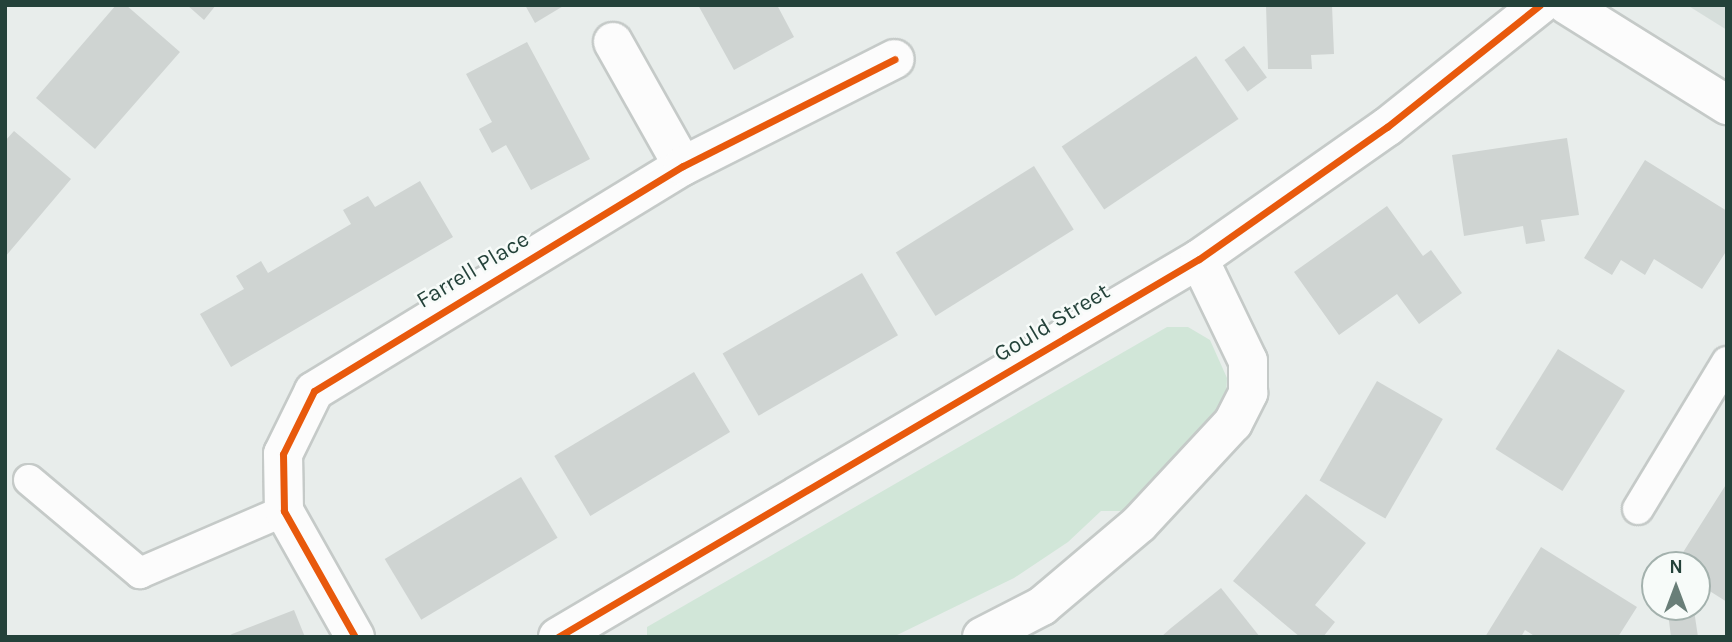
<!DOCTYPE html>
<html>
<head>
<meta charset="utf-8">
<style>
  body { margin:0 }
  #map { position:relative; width:1732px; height:642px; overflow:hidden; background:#e8edeb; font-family:Karla,sans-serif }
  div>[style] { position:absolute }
  .built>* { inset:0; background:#d6dedb }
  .green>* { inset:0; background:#d1e6d8 }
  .building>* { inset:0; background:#cfd4d2; transform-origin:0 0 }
  .roads { filter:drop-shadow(2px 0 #c5cac8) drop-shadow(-2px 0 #c5cac8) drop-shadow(0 2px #c5cac8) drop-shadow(0 -2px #c5cac8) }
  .lane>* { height:30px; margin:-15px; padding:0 15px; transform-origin:15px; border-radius:15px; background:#fcfcfc }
  .street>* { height:38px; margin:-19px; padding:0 19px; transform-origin:19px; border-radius:19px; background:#fcfcfc }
  .secondary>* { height:38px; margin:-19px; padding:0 19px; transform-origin:19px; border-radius:19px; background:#fcfcfc }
  .cycleway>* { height:7px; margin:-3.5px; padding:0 3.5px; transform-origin:3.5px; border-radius:3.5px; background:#e8590c }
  span { translate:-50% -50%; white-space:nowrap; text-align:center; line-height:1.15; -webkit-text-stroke:5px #f7fbf9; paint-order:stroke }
  .street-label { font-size:23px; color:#24423a }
  .frame { position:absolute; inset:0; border:7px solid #24423a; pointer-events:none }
  .north { position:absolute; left:1641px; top:551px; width:70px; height:70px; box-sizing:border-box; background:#f7fbf9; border:2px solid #a3b1ad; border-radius:50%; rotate:0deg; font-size:19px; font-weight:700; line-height:28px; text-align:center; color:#24423a }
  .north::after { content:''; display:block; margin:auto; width:24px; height:32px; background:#697e78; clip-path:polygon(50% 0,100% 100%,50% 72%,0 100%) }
</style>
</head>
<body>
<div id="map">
  <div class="built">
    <i style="clip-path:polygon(1687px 5px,1727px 5px,1727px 30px)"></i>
  </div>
  <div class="green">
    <i style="clip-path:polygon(1167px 327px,1188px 327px,1210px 340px,1227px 378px,1226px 398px,1128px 511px,1101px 511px,1068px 542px,1014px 578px,893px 637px,647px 637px,647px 627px)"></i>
  </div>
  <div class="building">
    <i style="clip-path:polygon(116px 5px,126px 5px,180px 52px,95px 149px,36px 98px)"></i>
    <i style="clip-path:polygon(187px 5px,216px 5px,204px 20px)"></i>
    <i style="clip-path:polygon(525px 5px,565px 5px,535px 23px)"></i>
    <i style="clip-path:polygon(698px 5px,777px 5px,794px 37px,734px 70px)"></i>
    <i style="clip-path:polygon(1266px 5px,1332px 5px,1334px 54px,1311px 55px,1312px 69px,1268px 69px)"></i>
    <i style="clip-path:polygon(527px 42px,590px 159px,531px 190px,506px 145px,492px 153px,479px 129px,492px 122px,466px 74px)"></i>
    <i style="left:1244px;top:46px;width:39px;height:24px;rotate:54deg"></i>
    <i style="left:1196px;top:56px;width:76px;height:162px;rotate:56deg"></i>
    <i style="clip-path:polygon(14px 131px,71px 179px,5px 257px,5px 141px)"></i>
    <i style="clip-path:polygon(1567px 138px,1579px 215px,1541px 220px,1545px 241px,1526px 244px,1523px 226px,1464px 236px,1452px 155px)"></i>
    <i style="clip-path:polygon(1645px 160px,1727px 211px,1727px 250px,1702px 289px,1654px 259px,1645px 275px,1621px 260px,1612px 275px,1584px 258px)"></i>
    <i style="left:1034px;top:166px;width:75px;height:163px;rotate:58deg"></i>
    <i style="clip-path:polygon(420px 181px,453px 237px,231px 367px,200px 314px,244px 289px,236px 276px,261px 261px,268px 273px,351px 224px,343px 210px,368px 196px,375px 207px)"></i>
    <i style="clip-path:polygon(1387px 206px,1423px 256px,1431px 250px,1462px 293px,1419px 324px,1397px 294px,1339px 335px,1294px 272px)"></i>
    <i style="left:862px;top:273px;width:72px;height:161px;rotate:60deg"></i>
    <i style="left:1558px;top:349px;width:79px;height:118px;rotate:32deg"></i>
    <i style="left:694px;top:372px;width:70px;height:163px;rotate:59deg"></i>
    <i style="left:1377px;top:381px;width:76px;height:115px;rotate:30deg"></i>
    <i style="left:521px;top:477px;width:71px;height:159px;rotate:59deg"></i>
    <i style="clip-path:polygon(1727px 483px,1727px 602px,1697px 583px,1697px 565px,1675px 565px)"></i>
    <i style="clip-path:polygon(1306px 494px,1366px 543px,1315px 605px,1335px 622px,1323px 637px,1300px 637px,1233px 581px)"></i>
    <i style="clip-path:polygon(1541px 547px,1637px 607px,1618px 637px,1536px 637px,1525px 630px,1521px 637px,1485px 637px)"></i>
    <i style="clip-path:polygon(1221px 588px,1260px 637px,1161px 637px,1171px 628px)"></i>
    <i style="clip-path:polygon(294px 610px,305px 637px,227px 637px,232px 634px)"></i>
    <i style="clip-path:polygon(1694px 610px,1698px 637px,1671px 637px,1668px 613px)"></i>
  </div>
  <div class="roads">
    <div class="lane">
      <i style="left:29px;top:480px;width:145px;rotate:40deg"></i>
      <i style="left:140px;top:573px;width:157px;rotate:-23.3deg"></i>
      <i style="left:1638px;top:509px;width:172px;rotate:-58.8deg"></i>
    </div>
    <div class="street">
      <i style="left:613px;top:42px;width:142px;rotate:60.6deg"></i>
      <i style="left:355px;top:637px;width:145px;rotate:-119.4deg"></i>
      <i style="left:284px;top:511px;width:57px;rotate:-91deg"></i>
      <i style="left:283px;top:454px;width:70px;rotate:-63.8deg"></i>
      <i style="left:314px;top:391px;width:432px;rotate:-31.4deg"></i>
      <i style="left:683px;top:166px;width:237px;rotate:-26.8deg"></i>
      <i style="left:558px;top:637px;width:744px;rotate:-30.53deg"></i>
      <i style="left:1199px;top:259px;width:230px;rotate:-35.1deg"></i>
      <i style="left:1387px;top:127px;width:196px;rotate:-38.6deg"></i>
      <i style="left:982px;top:637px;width:68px;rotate:-27.3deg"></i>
      <i style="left:1042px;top:606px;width:127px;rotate:-40.2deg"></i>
      <i style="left:1139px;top:524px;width:138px;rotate:-47.1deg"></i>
      <i style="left:1233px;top:423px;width:34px;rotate:-63deg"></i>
      <i style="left:1248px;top:393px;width:32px;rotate:-90deg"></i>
      <i style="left:1248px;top:361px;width:113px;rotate:-115.7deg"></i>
    </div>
    <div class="secondary">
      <i style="left:1567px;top:5px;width:189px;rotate:32deg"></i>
    </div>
  </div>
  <div class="cycleway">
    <i style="left:355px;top:637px;width:145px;rotate:-119.4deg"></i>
    <i style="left:284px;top:511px;width:57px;rotate:-91deg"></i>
    <i style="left:283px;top:454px;width:70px;rotate:-63.8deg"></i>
    <i style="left:314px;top:391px;width:432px;rotate:-31.4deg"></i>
    <i style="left:683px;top:166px;width:237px;rotate:-26.8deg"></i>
    <i style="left:558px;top:637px;width:744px;rotate:-30.53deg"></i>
    <i style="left:1199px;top:259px;width:230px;rotate:-35.1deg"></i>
    <i style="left:1387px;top:127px;width:196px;rotate:-38.6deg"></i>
  </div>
  <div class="street-label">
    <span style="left:473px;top:270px;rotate:-31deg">Farrell Place</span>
    <span style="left:1052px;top:323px;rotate:-31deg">Gould Street</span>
  </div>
  <div class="frame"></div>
  <div class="north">N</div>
</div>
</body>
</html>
